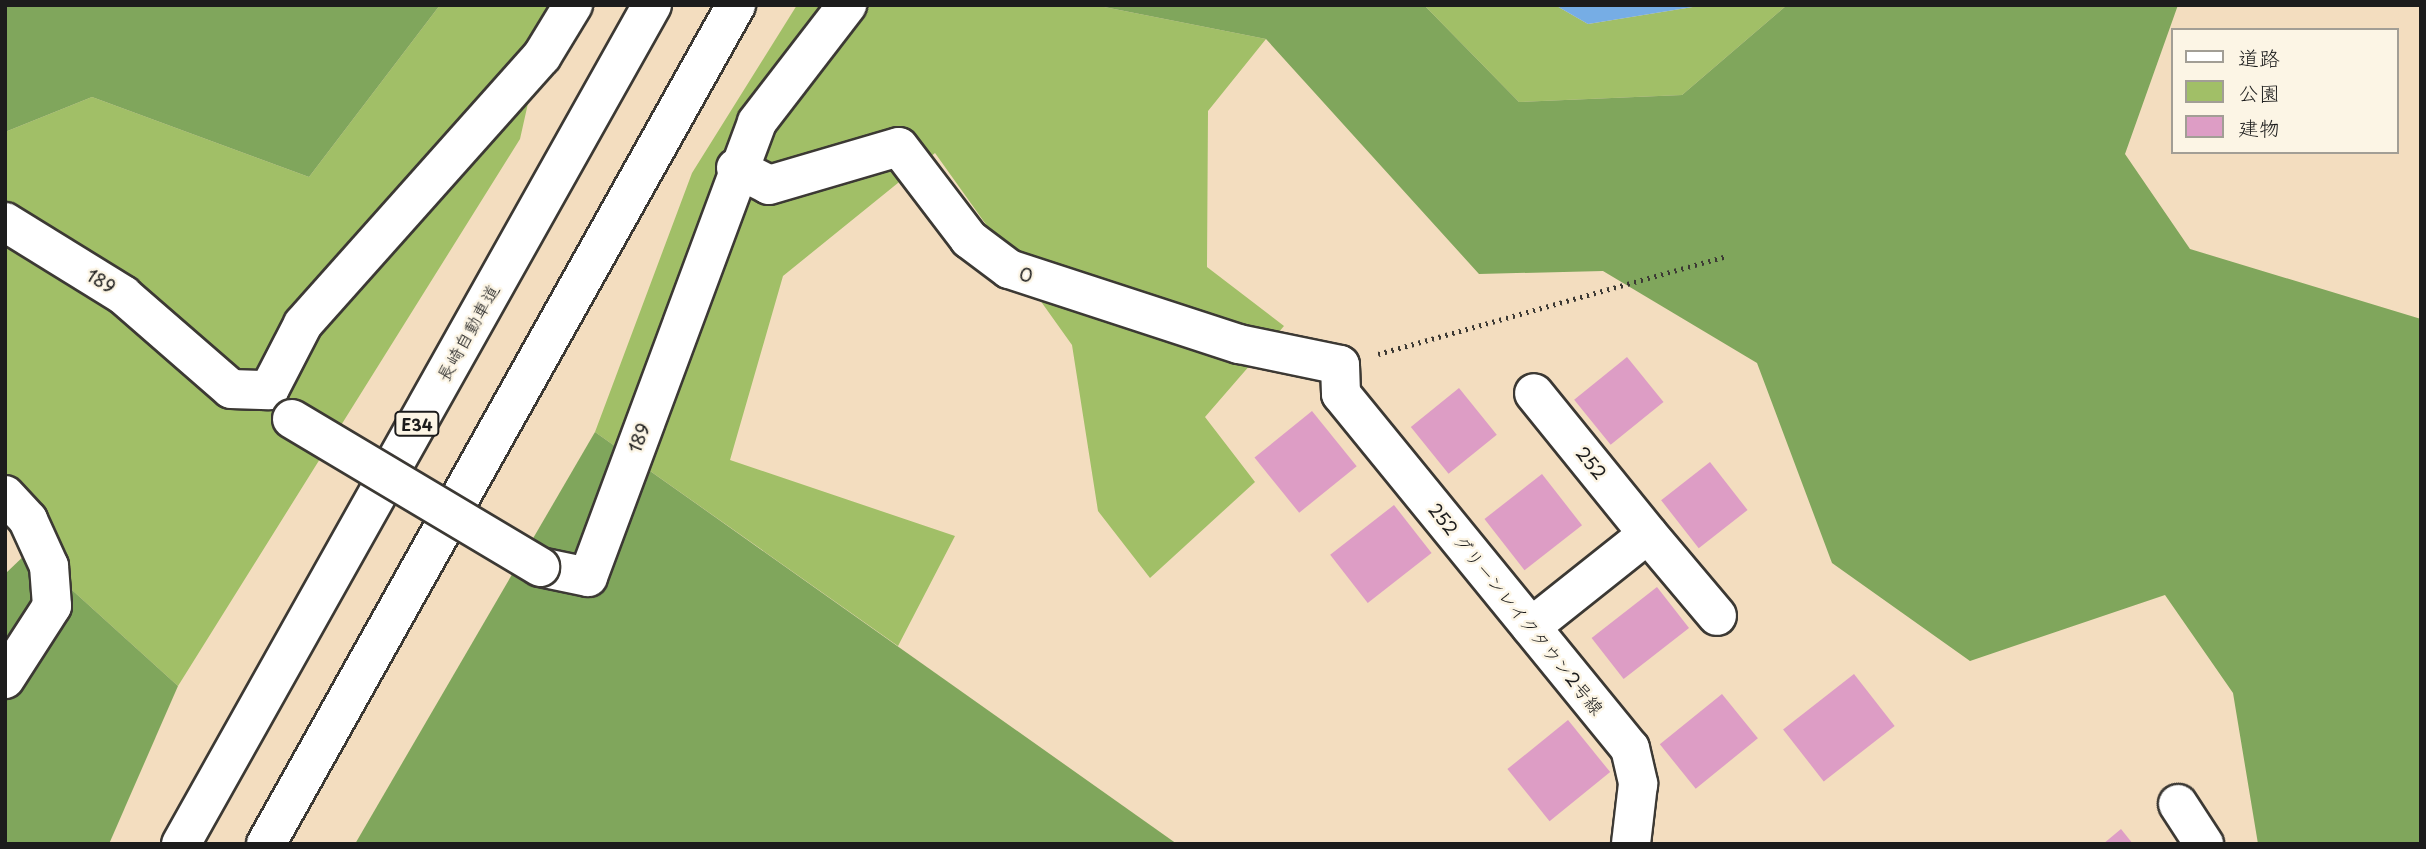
<!DOCTYPE html>
<html>
<head>
<meta charset="utf-8">
<style>
  body { margin:0 }
  #map { position:relative; width:2426px; height:849px; overflow:hidden; background:#f3ddbf; font-family:"Playpen Sans","Klee One",sans-serif }
  div>[style] { position:absolute }
  .green>* { inset:0; background:#a1bf67 }
  .forest>* { inset:0; background:#80a65c }
  .water>* { inset:0; background:#76ade5 }
  .building>* { inset:0; background:#dd9dc5; transform-origin:0 0 }
  .path>* { height:4.5px; margin-top:-2.25px; transform-origin:0; background:repeating-linear-gradient(90deg,#3c3934 0 2px,transparent 0 7px) }
  .roads { filter:drop-shadow(2px 0 #3c3934) drop-shadow(-2px 0 #3c3934) drop-shadow(0 2px #3c3934) drop-shadow(0 -2px #3c3934) }
  .minor>* { height:38px; margin:-19px; padding:0 19px; transform-origin:19px; border-radius:19px; background:#fff }
  .motorway>* { height:38px; margin:-19px; padding:0 19px; transform-origin:19px; border-radius:19px; background:#fff }
  .bridges { filter:drop-shadow(2px 0 #3c3934) drop-shadow(-2px 0 #3c3934) drop-shadow(0 2px #3c3934) drop-shadow(0 -2px #3c3934) }
  .minor-bridge>* { height:38px; margin:-19px; padding:0 19px; transform-origin:19px; border-radius:19px; background:#fff }
  span { translate:-50% -50%; white-space:nowrap; text-align:center; line-height:1.15; -webkit-text-stroke:5px #fcf5e5; paint-order:stroke }
  .shield-label span { padding:2px 5px; background:#fcf5e5; border:2px solid; border-radius:5px; -webkit-text-stroke-width:0 }
  .shield-label { font-size:16px; color:#1c1c1c; font-weight:700 }
  .street-label { font-size:18px; color:#1c1c1c }
  .frame { position:absolute; inset:0; border:7px solid #1c1c1c; pointer-events:none }
  .legend { position:absolute; left:2171px; top:28px; width:228px; height:126px; box-sizing:border-box; background:#fcf5e5; border:2px solid #a29e95; margin:0; padding:9px 12px; list-style:none; font-size:21px; color:#1c1c1c }
  .legend li { display:flex; align-items:center; gap:14px; height:35px }
  .legend b { width:35px; border:2px solid #a29e95 }
</style>
</head>
<body>
<div id="map">
  <div class="green">
    <i style="clip-path:polygon(440px 5px,550px 5px,520px 139px,178px 686px,29px 551px,5px 520px,5px 132px,92px 97px,309px 177px)"></i>
    <i style="clip-path:polygon(797px 5px,1094px 5px,1266px 39px,1208px 111px,1207px 267px,1284px 326px,1205px 417px,1255px 482px,1150px 578px,1098px 511px,1072px 345px,935px 153px,783px 276px,730px 460px,955px 536px,898px 646px,595px 432px,692px 173px)"></i>
    <i style="clip-path:polygon(1424px 5px,1555px 5px,1588px 24px,1705px 5px,1787px 5px,1682px 95px,1519px 102px)"></i>
  </div>
  <div class="forest">
    <i style="clip-path:polygon(5px 5px,440px 5px,309px 177px,92px 97px,5px 132px)"></i>
    <i style="clip-path:polygon(1094px 5px,1424px 5px,1519px 102px,1682px 95px,1787px 5px,2178px 5px,2125px 154px,2190px 249px,2421px 319px,2421px 844px,2258px 844px,2233px 693px,2165px 595px,1970px 661px,1832px 563px,1757px 363px,1603px 271px,1479px 274px,1266px 39px)"></i>
    <i style="clip-path:polygon(595px 432px,1177px 844px,355px 844px)"></i>
    <i style="clip-path:polygon(29px 551px,178px 686px,109px 844px,5px 844px,5px 574px)"></i>
  </div>
  <div class="water">
    <i style="clip-path:polygon(1555px 5px,1705px 5px,1588px 24px)"></i>
  </div>
  <div class="building">
    <i style="left:1627px;top:357px;width:58px;height:68px;rotate:51deg"></i>
    <i style="left:1459px;top:388px;width:60px;height:62px;rotate:51deg"></i>
    <i style="left:1312px;top:411px;width:71px;height:74px;rotate:51deg"></i>
    <i style="left:1710px;top:462px;width:61px;height:62px;rotate:52deg"></i>
    <i style="left:1542px;top:474px;width:65px;height:73px;rotate:52deg"></i>
    <i style="left:1394px;top:505px;width:61px;height:81px;rotate:52deg"></i>
    <i style="left:1657px;top:587px;width:52px;height:83px;rotate:52deg"></i>
    <i style="left:1854px;top:674px;width:66px;height:90px;rotate:52deg"></i>
    <i style="left:1722px;top:694px;width:57px;height:80px;rotate:51deg"></i>
    <i style="left:1568px;top:720px;width:67px;height:78px;rotate:51deg"></i>
    <i style="clip-path:polygon(2121px 829px,2133px 844px,2103px 844px)"></i>
  </div>
  <div class="path">
    <i style="left:1378px;top:354px;width:362px;rotate:-15.7deg"></i>
  </div>
  <div class="roads">
    <div class="minor">
      <i style="left:736px;top:168px;width:37px;rotate:27deg"></i>
      <i style="left:769px;top:185px;width:135px;rotate:-16.3deg"></i>
      <i style="left:899px;top:147px;width:116px;rotate:52.7deg"></i>
      <i style="left:969px;top:239px;width:50px;rotate:36.9deg"></i>
      <i style="left:1009px;top:269px;width:242px;rotate:18.1deg"></i>
      <i style="left:1239px;top:344px;width:103px;rotate:11.7deg"></i>
      <i style="left:1340px;top:365px;width:29px;rotate:88deg"></i>
      <i style="left:1341px;top:394px;width:457px;rotate:50.8deg"></i>
      <i style="left:1630px;top:748px;width:37px;rotate:77deg"></i>
      <i style="left:1638px;top:784px;width:60px;rotate:96.7deg"></i>
      <i style="left:5px;top:222px;width:139px;rotate:31.7deg"></i>
      <i style="left:123px;top:295px;width:143px;rotate:41deg"></i>
      <i style="left:231px;top:389px;width:38px;rotate:2deg"></i>
      <i style="left:269px;top:390px;width:74px;rotate:-62.7deg"></i>
      <i style="left:303px;top:324px;width:359px;rotate:-48.3deg"></i>
      <i style="left:542px;top:56px;width:60px;rotate:-58.7deg"></i>
      <i style="left:5px;top:495px;width:34px;rotate:47deg"></i>
      <i style="left:28px;top:520px;width:51px;rotate:65.5deg"></i>
      <i style="left:49px;top:566px;width:40px;rotate:85.7deg"></i>
      <i style="left:52px;top:606px;width:87px;rotate:122.8deg"></i>
      <i style="left:1648px;top:534px;width:107px;rotate:49.9deg"></i>
      <i style="left:540px;top:567px;width:49px;rotate:11.8deg"></i>
      <i style="left:588px;top:577px;width:485px;rotate:-69.6deg"></i>
      <i style="left:757px;top:122px;width:148px;rotate:-52.4deg"></i>
      <i style="left:1531px;top:627px;width:149px;rotate:-38.5deg"></i>
      <i style="left:1648px;top:534px;width:181px;rotate:-129deg"></i>
      <i style="left:2178px;top:804px;width:48px;rotate:57deg"></i>
    </div>
    <div class="motorway">
      <i style="left:181px;top:844px;width:962px;rotate:-60.69deg"></i>
      <i style="left:266px;top:844px;width:962px;rotate:-60.74deg"></i>
    </div>
  </div>
  <div class="bridges">
    <div class="minor-bridge">
      <i style="left:292px;top:419px;width:289px;rotate:30.8deg"></i>
    </div>
  </div>
  <div class="shield-label">
    <span style="left:417px;top:424px">E34</span>
  </div>
  <div class="street-label">
    <span style="left:1026px;top:275px;rotate:18deg">0</span>
    <span style="left:101px;top:281px;rotate:30deg">189</span>
    <span style="left:468px;top:333px;rotate:-61deg">長崎自動車道</span>
    <span style="left:639px;top:438px;rotate:-70deg">189</span>
    <span style="left:1591px;top:463px;rotate:51deg">252</span>
    <span style="left:1516px;top:609px;rotate:51deg">252 グリーンレイクタウン2号線</span>
  </div>
  <div class="frame"></div>
  <ul class="legend">
  <li><b style="height:9px;background:#fff"></b>道路</li>
  <li><b style="height:19px;background:#a1bf67"></b>公園</li>
  <li><b style="height:19px;background:#dd9dc5"></b>建物</li>
  </ul>
</div>
</body>
</html>
